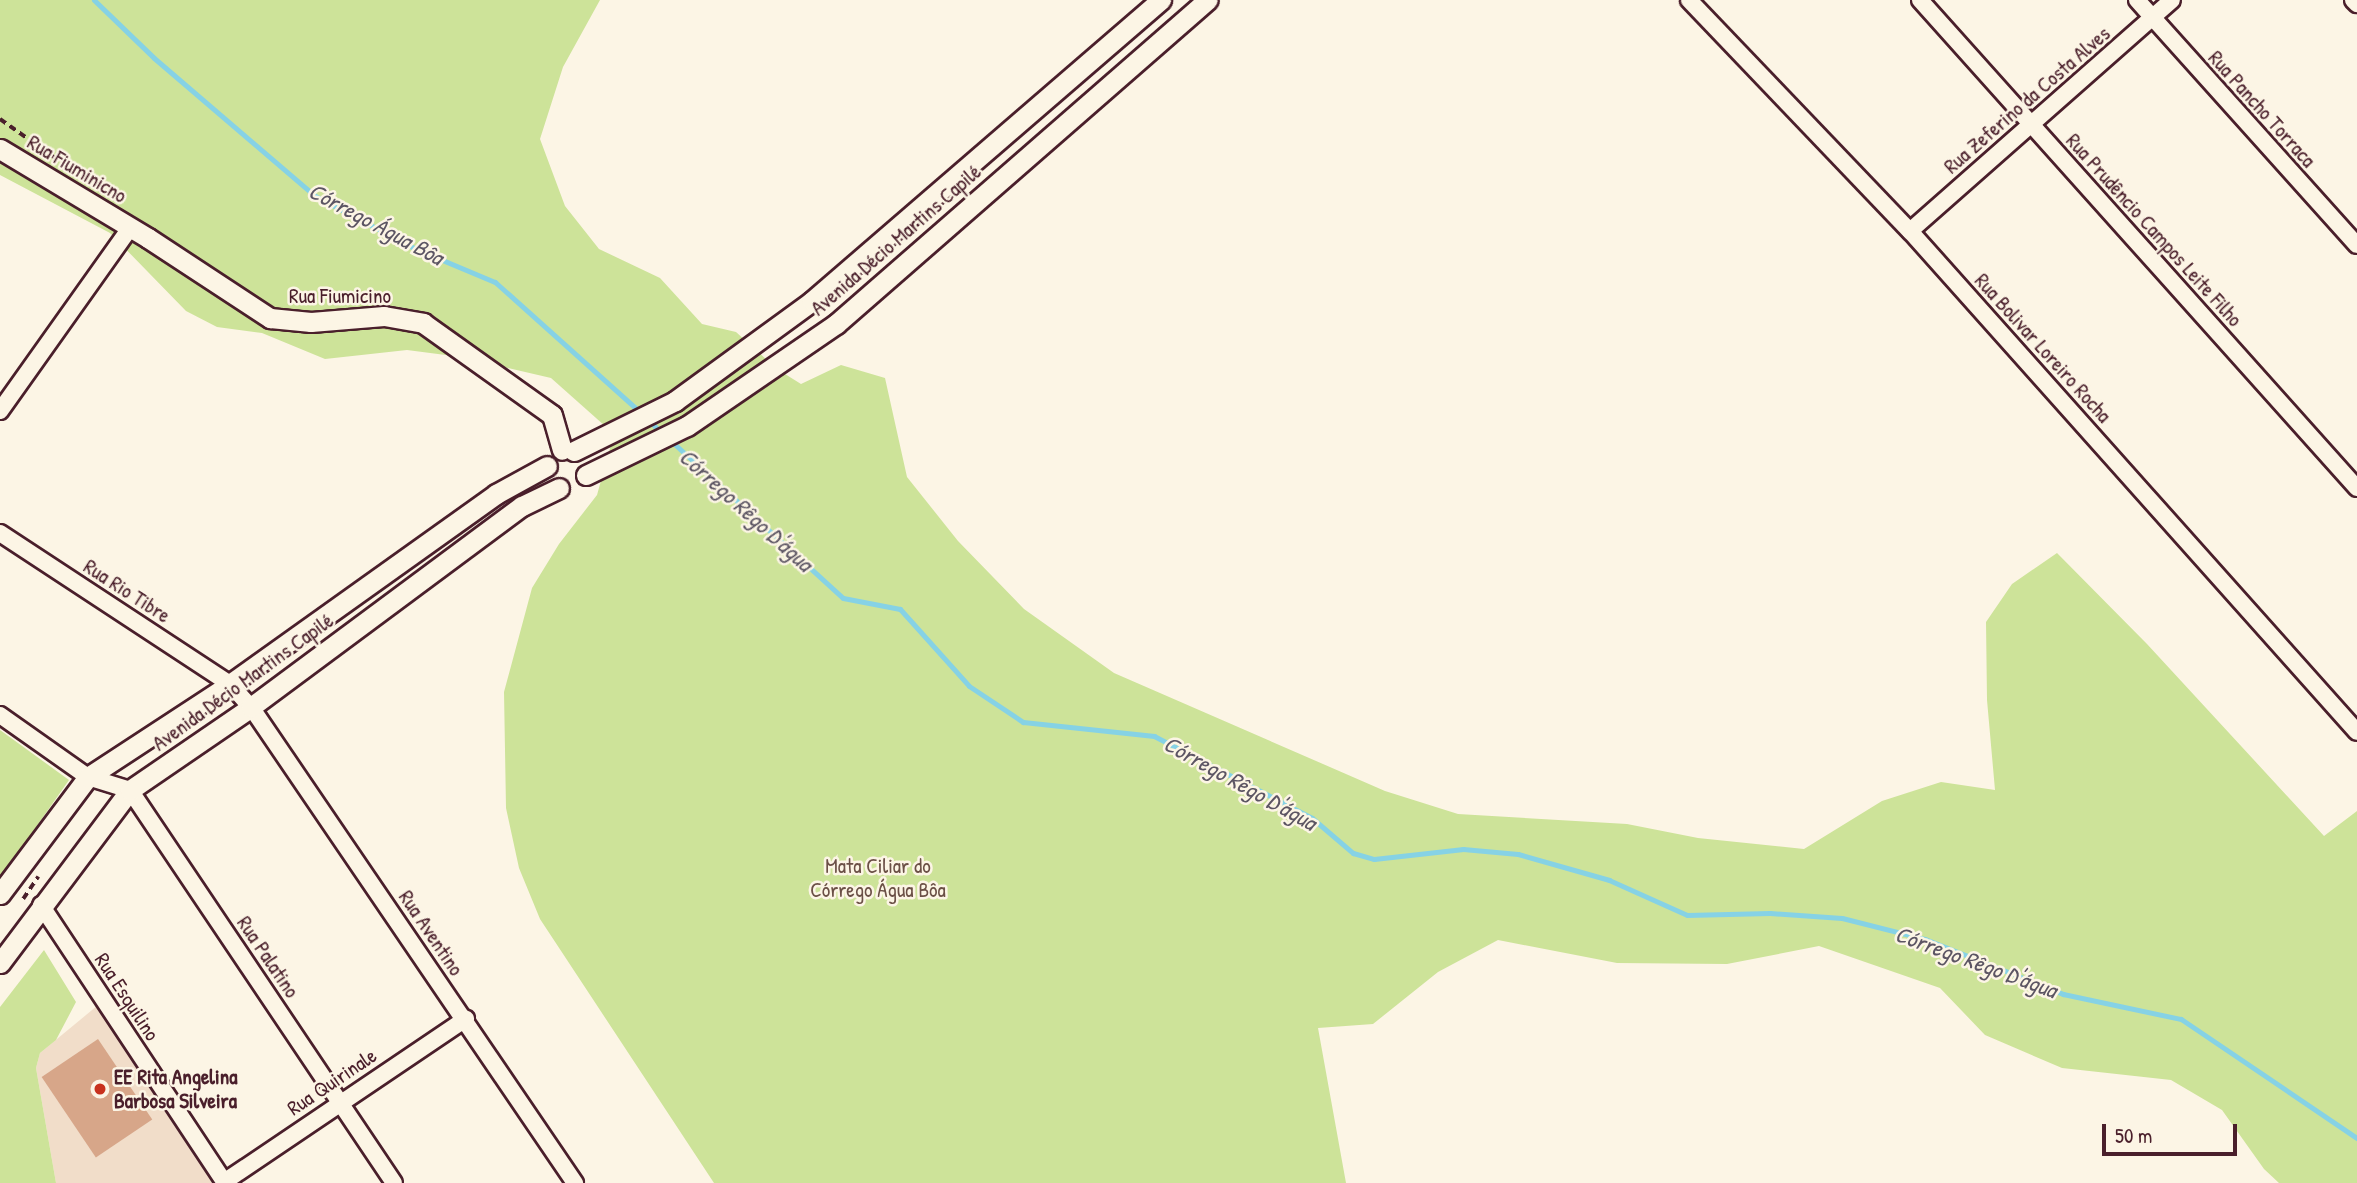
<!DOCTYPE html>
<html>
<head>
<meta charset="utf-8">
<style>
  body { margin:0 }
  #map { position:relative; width:2357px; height:1183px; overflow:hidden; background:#fcf5e5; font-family:"Patrick Hand",sans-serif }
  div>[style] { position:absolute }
  .built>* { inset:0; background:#f1ddc9 }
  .green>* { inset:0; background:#cde399 }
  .stream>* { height:5px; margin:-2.5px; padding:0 2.5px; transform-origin:2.5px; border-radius:2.5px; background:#86d2e5 }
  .building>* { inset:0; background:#d7a689; transform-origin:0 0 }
  .path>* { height:3.5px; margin-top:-1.75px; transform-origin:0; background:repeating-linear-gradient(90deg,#4a1f2b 0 7px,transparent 0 12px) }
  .roads { filter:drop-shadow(2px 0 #4a1f2b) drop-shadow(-2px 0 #4a1f2b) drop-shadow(0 2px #4a1f2b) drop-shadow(0 -2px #4a1f2b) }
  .minor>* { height:16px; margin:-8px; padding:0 8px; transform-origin:8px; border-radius:8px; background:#fcf5e5 }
  .tertiary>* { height:19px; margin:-9.5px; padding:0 9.5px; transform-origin:9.5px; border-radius:9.5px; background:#fcf5e5 }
  .dots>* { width:19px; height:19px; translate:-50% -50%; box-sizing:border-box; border:4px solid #fcf5e5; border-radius:50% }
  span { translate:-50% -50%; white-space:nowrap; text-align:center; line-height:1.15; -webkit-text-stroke:5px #fcf5e5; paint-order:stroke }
  .street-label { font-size:21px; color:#4a1f2b }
  .park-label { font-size:21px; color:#6b5046 }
  .poi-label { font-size:21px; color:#4a1f2b; font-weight:700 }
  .left { translate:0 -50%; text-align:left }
  .water-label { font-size:23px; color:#5c5563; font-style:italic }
  .scale { position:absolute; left:2102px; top:1124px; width:135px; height:32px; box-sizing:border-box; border:4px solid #4a1f2b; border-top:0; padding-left:9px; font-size:21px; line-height:24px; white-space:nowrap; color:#4a1f2b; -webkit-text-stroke:5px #fcf5e5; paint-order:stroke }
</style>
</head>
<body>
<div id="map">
  <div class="built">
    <i style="clip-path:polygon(103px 1001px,223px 1183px,56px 1183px,36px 1068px,40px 1053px)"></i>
  </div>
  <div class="green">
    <i style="clip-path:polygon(0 0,600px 0,563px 67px,540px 139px,565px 206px,599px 249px,660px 278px,702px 324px,736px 332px,777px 369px,801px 384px,841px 365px,885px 378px,907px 477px,958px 541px,1024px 609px,1114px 673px,1385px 791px,1458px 814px,1627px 824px,1698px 838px,1804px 849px,1882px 801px,1941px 782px,1995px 790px,1987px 700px,1986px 622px,2012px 584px,2057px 553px,2147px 644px,2324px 836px,2357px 811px,2357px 1183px,2279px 1183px,2264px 1169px,2222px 1110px,2171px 1080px,2062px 1068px,1985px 1035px,1940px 988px,1819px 946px,1727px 964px,1617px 963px,1498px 940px,1438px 972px,1373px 1024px,1318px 1028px,1346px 1183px,714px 1183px,540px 919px,519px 868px,506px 808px,504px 692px,532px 588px,559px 544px,597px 495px,614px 434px,551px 378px,461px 357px,407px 350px,325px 359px,262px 333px,217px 327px,186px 311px,110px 233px,0 175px)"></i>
    <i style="clip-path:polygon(0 730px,69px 780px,1px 877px,0 877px)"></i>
    <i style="clip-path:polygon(44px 950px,76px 1002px,56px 1040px,40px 1053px,36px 1068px,56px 1183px,0 1183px,0 1007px)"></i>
  </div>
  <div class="stream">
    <i style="left:94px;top:0;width:83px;rotate:44deg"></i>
    <i style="left:154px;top:58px;width:212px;rotate:40.6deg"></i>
    <i style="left:315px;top:196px;width:114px;rotate:27.7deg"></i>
    <i style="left:416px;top:249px;width:86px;rotate:22.7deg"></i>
    <i style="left:495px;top:282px;width:195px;rotate:41.9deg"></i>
    <i style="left:647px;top:419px;width:22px;rotate:43deg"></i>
    <i style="left:670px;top:440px;width:234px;rotate:42.4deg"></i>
    <i style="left:843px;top:598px;width:58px;rotate:10.9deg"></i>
    <i style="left:900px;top:609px;width:103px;rotate:48.1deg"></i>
    <i style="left:969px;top:686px;width:65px;rotate:33.7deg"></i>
    <i style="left:1023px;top:722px;width:132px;rotate:6.1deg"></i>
    <i style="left:1154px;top:736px;width:178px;rotate:27.4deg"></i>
    <i style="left:1312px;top:818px;width:54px;rotate:40.5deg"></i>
    <i style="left:1353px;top:853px;width:22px;rotate:16deg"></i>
    <i style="left:1374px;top:859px;width:90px;rotate:-6.4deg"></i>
    <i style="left:1463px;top:849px;width:55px;rotate:5.2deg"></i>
    <i style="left:1518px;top:854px;width:95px;rotate:15.9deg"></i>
    <i style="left:1609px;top:880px;width:85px;rotate:24.2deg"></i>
    <i style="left:1687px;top:915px;width:83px;rotate:-1.4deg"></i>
    <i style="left:1770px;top:913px;width:72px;rotate:4deg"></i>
    <i style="left:1842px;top:918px;width:86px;rotate:14.2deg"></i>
    <i style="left:1925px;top:939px;width:149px;rotate:21.7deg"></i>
    <i style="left:2063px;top:994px;width:121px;rotate:12deg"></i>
    <i style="left:2181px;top:1019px;width:212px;rotate:34.1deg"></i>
  </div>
  <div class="building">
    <i style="left:98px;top:1039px;width:97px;height:68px;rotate:56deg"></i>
  </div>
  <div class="path">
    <i style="left:0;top:119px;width:71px;rotate:35.3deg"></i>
    <i style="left:23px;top:899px;width:27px;rotate:-56deg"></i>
  </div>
  <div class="roads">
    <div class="minor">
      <i style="left:1689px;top:0;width:320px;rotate:46.3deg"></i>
      <i style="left:1910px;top:231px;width:671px;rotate:48.26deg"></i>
      <i style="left:1920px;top:0;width:655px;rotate:48.16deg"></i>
      <i style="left:2137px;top:0;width:329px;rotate:48.1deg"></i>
      <i style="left:2353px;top:0;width:6px;rotate:45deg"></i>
      <i style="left:1910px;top:231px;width:349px;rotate:-41.4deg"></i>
      <i style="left:0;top:411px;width:224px;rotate:-54.6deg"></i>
      <i style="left:0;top:533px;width:275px;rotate:33.3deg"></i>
      <i style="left:230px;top:684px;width:31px;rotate:48deg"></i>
      <i style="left:251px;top:707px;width:576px;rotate:55.76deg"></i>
      <i style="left:0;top:715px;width:108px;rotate:35.2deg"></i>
      <i style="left:88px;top:777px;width:44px;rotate:17.2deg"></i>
      <i style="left:130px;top:790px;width:473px;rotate:56.1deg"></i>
      <i style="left:41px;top:905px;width:333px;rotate:56.5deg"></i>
      <i style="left:224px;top:1182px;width:292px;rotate:-34deg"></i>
    </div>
    <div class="tertiary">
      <i style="left:0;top:149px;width:173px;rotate:31deg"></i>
      <i style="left:148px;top:238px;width:146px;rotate:33.3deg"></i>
      <i style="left:270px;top:318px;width:41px;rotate:5.6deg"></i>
      <i style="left:311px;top:322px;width:73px;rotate:-4.7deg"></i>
      <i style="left:384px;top:316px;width:40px;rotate:10deg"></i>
      <i style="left:423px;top:323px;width:158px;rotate:35.5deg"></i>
      <i style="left:552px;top:415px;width:36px;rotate:74deg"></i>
      <i style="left:574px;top:451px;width:113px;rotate:-26.3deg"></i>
      <i style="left:675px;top:401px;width:170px;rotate:-36.1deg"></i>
      <i style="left:812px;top:301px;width:461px;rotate:-40.8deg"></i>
      <i style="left:586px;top:475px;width:112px;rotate:-25.9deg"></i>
      <i style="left:687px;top:426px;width:181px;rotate:-34.4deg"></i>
      <i style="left:836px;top:324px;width:493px;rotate:-41.1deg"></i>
      <i style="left:0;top:894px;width:146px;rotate:-53.1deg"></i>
      <i style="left:88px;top:777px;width:170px;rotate:-33.2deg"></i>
      <i style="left:230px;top:684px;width:327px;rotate:-35.5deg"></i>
      <i style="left:496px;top:494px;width:58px;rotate:-28.8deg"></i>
      <i style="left:0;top:963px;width:216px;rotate:-53.1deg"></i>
      <i style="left:130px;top:790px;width:147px;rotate:-34.4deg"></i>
      <i style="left:251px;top:707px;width:337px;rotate:-36.6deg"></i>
      <i style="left:522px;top:506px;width:41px;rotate:-25.9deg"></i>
    </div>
  </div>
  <div class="dots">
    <i style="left:100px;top:1089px;background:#c8321e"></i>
  </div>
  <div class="street-label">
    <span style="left:2027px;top:100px;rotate:-41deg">Rua Zeferino da Costa Alves</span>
    <span style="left:2262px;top:109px;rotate:48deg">Rua Pancho Torraca</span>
    <span style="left:77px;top:169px;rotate:31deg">Rua Fiuminicno</span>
    <span style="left:2154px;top:230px;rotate:48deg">Rua Prudêncio Campos Leite Filho</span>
    <span style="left:896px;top:240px;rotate:-41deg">Avenida Décio Martins Capilé</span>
    <span style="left:340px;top:296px">Rua Fiumicino</span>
    <span style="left:2043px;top:348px;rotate:48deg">Rua Bolivar Loreiro Rocha</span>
    <span style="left:127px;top:591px;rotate:33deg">Rua Rio Tibre</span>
    <span style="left:243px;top:682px;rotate:-36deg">Avenida Décio Martins Capilé</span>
    <span style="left:431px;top:933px;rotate:56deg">Rua Aventino</span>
    <span style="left:268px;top:957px;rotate:56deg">Rua Palatino</span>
    <span style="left:127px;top:997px;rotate:57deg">Rua Esquilino</span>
    <span style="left:332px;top:1082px;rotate:-34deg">Rua Quirinale</span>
  </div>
  <div class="park-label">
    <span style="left:878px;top:878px">Mata Ciliar do<br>Córrego Água Bôa</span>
  </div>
  <div class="poi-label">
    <span class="left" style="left:114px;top:1089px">EE Rita Angelina<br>Barbosa Silveira</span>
  </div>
  <div class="water-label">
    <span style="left:376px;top:224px;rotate:28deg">Córrego Água Bôa</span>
    <span style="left:746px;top:510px;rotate:42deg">Córrego Rêgo D'água</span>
    <span style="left:1240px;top:783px;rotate:29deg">Córrego Rêgo D'água</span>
    <span style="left:1976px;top:962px;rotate:20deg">Córrego Rêgo D'água</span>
  </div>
  <div class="scale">50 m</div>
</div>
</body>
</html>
